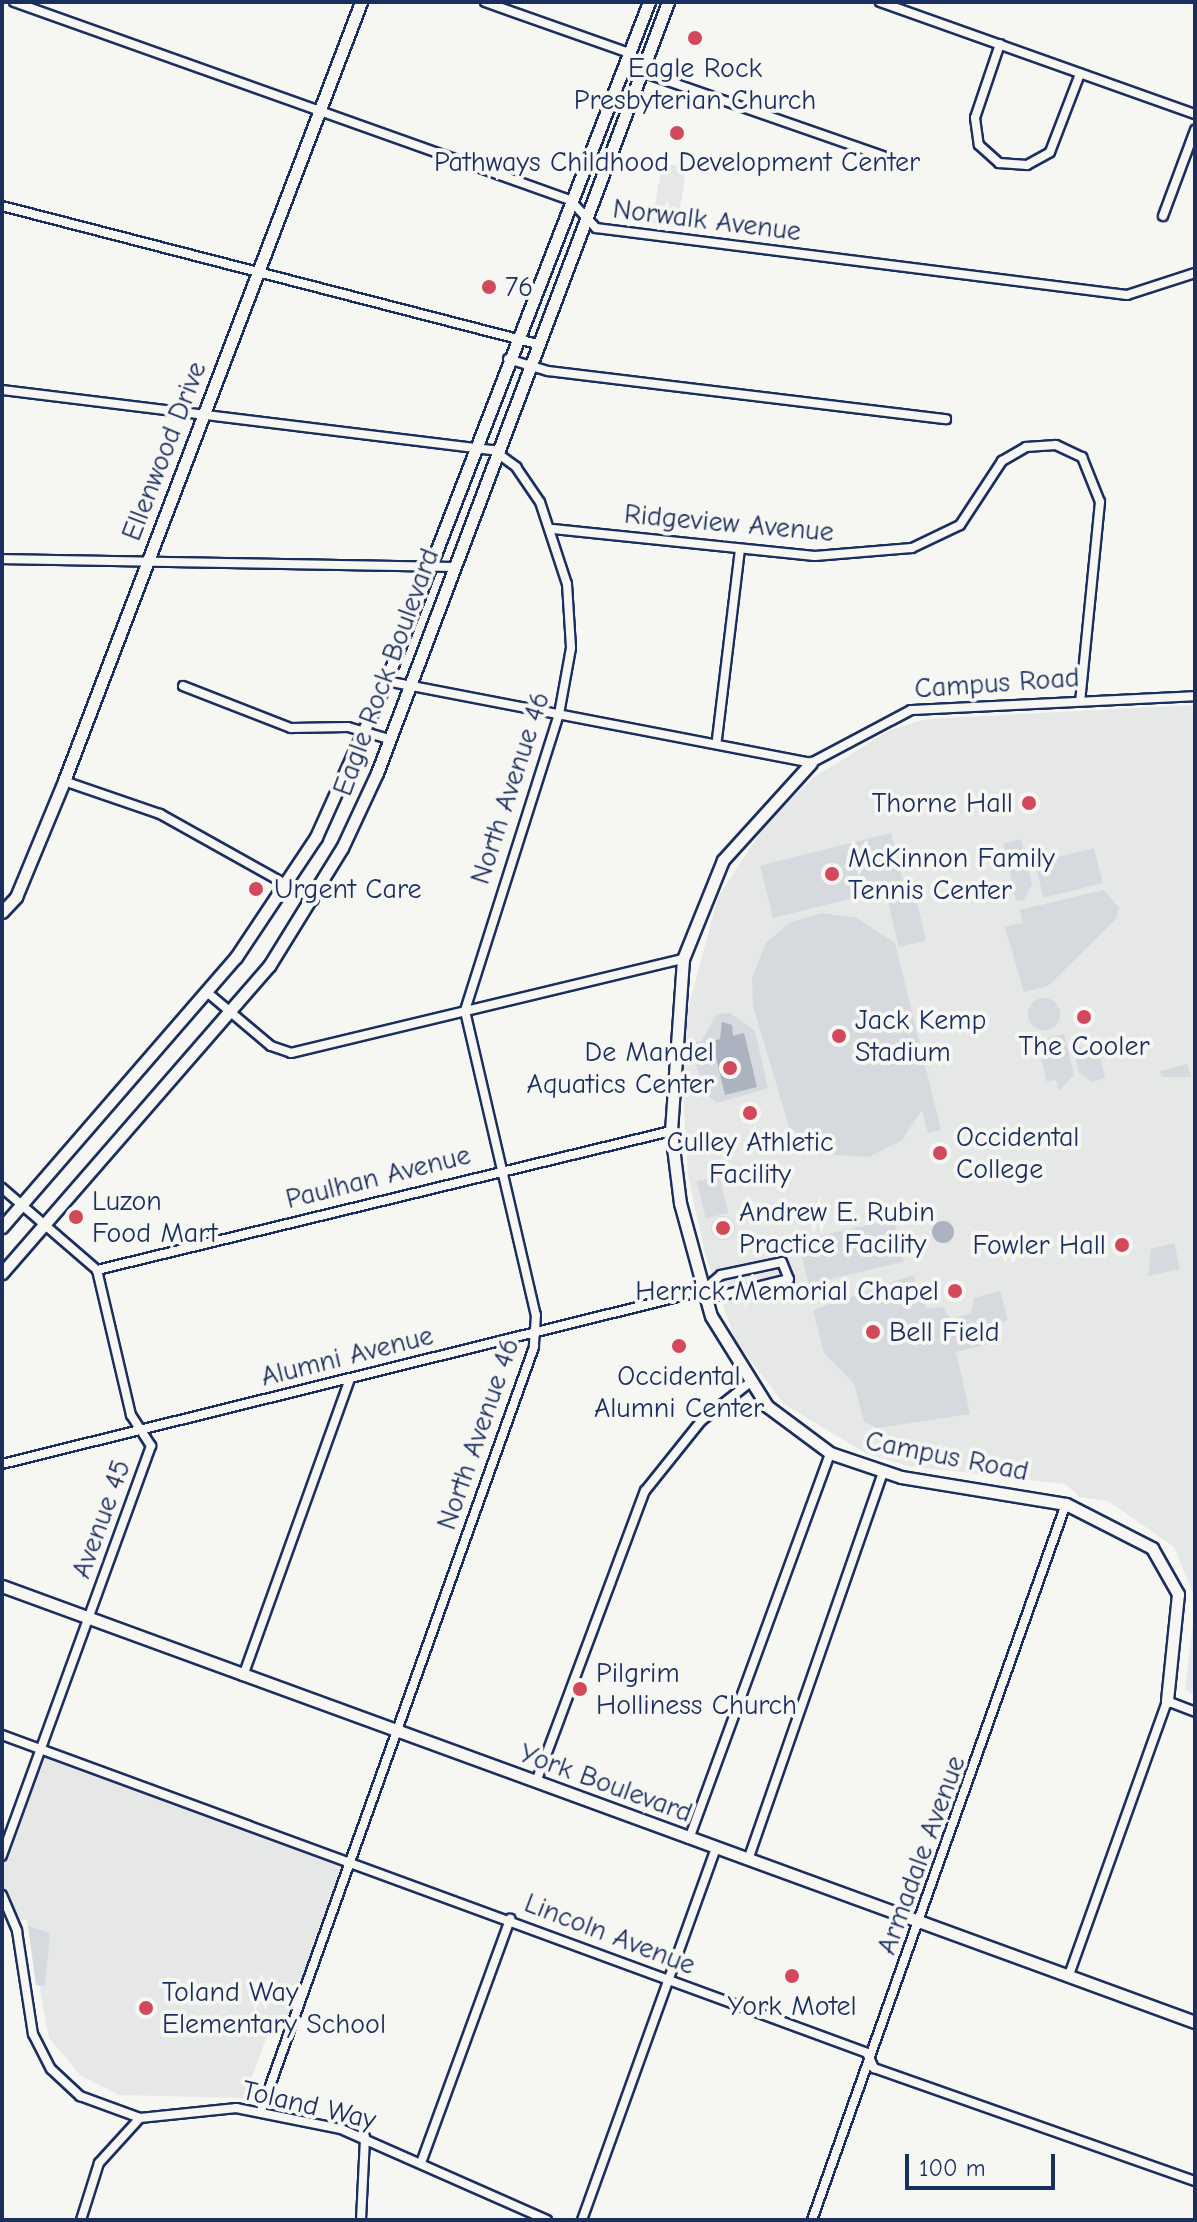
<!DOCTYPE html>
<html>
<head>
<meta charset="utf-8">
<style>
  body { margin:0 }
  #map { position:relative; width:1197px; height:2222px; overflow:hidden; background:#f6f6f2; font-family:"Comic Neue",sans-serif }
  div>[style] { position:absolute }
  .built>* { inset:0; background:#e6e7e7; transform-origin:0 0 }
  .green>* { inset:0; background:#d6d9dd; transform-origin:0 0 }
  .round { border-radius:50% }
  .water>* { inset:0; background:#abb2c0 }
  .roads { filter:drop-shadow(2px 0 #1b2f5e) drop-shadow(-2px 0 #1b2f5e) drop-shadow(0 2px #1b2f5e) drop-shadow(0 -2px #1b2f5e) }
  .street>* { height:8px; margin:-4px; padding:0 4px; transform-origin:4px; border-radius:4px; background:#f6f6f2 }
  .secondary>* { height:11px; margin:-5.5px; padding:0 5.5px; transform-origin:5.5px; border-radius:5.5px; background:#f6f6f2 }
  .dots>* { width:22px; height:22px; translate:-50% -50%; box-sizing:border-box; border:4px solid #f6f6f2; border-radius:50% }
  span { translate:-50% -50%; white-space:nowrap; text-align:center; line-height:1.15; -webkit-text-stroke:8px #f6f6f2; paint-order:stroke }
  .poi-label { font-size:28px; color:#1b2f5e }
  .left { translate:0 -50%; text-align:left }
  .right { translate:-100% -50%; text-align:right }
  .street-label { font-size:28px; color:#1b2f5e }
  .frame { position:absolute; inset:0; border:4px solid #1b2f5e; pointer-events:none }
  .scale { position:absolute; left:905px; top:2154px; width:150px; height:36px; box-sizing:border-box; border:4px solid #1b2f5e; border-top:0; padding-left:10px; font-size:24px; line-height:28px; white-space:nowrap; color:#1b2f5e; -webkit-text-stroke:6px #f6f6f2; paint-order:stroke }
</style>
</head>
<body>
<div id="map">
  <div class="built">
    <i style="left:662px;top:163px;width:25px;height:61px;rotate:9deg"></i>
    <i style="clip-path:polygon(1195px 705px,1195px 1598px,1174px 1547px,1108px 1501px,1080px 1497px,1065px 1484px,908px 1466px,867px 1454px,784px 1404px,736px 1342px,705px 1254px,688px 1175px,682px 1078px,688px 1009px,718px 897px,767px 822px,813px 778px,890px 730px,926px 719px)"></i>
    <i style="clip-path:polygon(1195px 1608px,1195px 1696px,1185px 1689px)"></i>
    <i style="clip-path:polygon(43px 1752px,346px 1863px,291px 2023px,274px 2017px,244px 2098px,119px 2095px,81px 2076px,49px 2038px,27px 1920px,16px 1920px,2px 1890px,2px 1865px)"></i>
  </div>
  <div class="green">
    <i style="left:891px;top:833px;width:54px;height:135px;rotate:76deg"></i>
    <i style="clip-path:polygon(1021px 839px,1032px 884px,1023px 901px,1016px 900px,1003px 844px)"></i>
    <i style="left:1094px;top:848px;width:36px;height:61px;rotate:76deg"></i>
    <i style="left:914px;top:889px;width:53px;height:28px;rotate:77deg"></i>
    <i style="clip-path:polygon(1104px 890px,1119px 908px,1116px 919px,1048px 986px,1024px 992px,1005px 927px,1023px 923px,1020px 910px)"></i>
    <i style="clip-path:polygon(821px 913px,857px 918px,895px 943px,941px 1130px,928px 1133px,922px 1110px,902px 1140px,869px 1157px,822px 1154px,789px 1127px,753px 1006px,752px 978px,766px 943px,789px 923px)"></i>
    <i class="round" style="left:1028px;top:998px;width:32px;height:32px"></i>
    <i style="clip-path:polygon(717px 1014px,730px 1013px,755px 1031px,768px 1088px,717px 1103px,703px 1092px,691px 1043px,701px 1041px)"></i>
    <i style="clip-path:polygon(1064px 1034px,1074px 1075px,1059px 1091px,1056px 1080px,1047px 1082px,1037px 1041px)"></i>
    <i style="clip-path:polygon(1081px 1047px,1084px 1057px,1099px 1053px,1105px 1078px,1092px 1082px,1079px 1073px,1074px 1048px)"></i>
    <i style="clip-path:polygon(1187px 1064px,1191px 1077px,1162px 1077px,1160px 1071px)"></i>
    <i style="left:719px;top:1176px;width:38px;height:23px;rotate:76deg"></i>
    <i class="round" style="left:711px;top:1216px;width:24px;height:24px"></i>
    <i style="left:894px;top:1219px;width:44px;height:98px;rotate:77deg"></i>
    <i style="clip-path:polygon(1174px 1243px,1180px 1269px,1148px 1276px,1151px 1249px)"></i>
    <i style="clip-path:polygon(913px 1275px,927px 1309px,943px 1307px,951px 1319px,971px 1313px,974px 1298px,1000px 1291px,1008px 1320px,991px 1328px,993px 1343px,956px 1352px,970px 1414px,877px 1428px,864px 1421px,854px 1384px,824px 1353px,813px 1310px)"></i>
    <i style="clip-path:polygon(28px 1926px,50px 1933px,45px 1986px,36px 1985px)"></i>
  </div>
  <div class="water">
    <i style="clip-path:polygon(722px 1022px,732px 1025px,733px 1036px,744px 1033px,757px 1087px,725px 1095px,712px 1041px,720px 1039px)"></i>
    <i class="round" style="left:932px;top:1221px;width:22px;height:22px"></i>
  </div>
  <div class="roads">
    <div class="street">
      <i style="left:14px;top:2px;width:590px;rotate:19.6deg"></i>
      <i style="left:570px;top:200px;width:38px;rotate:47deg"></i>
      <i style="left:596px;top:228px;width:535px;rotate:7.19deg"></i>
      <i style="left:1127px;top:295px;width:71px;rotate:-17.9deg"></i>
      <i style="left:485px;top:2px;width:153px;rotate:19.5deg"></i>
      <i style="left:629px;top:53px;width:23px;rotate:56deg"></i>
      <i style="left:642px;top:72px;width:255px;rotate:19.2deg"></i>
      <i style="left:880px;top:2px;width:334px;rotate:19.6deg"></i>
      <i style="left:1000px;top:44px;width:78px;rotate:108.7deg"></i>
      <i style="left:975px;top:118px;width:27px;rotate:82deg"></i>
      <i style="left:979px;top:145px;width:27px;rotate:42deg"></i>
      <i style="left:999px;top:163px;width:28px;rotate:4deg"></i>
      <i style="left:1027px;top:165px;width:26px;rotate:-29deg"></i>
      <i style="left:1050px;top:152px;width:84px;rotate:-69deg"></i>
      <i style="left:2px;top:206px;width:553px;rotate:14.46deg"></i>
      <i style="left:1163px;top:216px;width:92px;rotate:-69.6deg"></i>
      <i style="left:508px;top:359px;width:42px;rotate:16.7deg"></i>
      <i style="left:548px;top:371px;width:401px;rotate:6.9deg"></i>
      <i style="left:2px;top:390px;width:495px;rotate:7deg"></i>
      <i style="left:493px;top:450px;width:29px;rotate:36deg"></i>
      <i style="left:516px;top:467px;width:42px;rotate:55.6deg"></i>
      <i style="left:540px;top:502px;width:86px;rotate:71.8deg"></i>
      <i style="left:567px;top:584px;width:64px;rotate:86.4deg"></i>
      <i style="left:571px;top:648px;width:67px;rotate:100.3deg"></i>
      <i style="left:559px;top:714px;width:312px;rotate:107.6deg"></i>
      <i style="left:465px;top:1011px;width:312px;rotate:76.9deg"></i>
      <i style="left:536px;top:1315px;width:32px;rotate:94deg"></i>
      <i style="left:534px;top:1347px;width:811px;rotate:109.66deg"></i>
      <i style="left:553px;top:529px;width:263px;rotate:5.9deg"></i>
      <i style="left:815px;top:556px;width:97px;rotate:-4.7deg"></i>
      <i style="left:912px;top:548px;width:53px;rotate:-25.6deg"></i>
      <i style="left:960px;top:525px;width:77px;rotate:-56.7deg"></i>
      <i style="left:1002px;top:461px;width:28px;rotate:-30deg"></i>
      <i style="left:1026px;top:447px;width:30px;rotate:-4deg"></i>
      <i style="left:1056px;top:445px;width:29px;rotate:25deg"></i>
      <i style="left:1082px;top:457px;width:48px;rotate:68.2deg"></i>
      <i style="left:1100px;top:502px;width:200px;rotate:95.7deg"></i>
      <i style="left:2px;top:559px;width:448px;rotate:1deg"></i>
      <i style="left:386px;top:681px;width:433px;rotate:10.9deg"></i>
      <i style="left:811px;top:763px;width:113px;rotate:-27.9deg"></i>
      <i style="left:911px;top:710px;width:284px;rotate:-2.8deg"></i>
      <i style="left:183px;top:686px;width:116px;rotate:21.3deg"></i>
      <i style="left:291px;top:728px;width:57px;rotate:-1deg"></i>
      <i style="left:348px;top:727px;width:43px;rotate:16.3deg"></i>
      <i style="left:717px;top:739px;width:191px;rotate:-83.1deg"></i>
      <i style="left:64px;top:781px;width:102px;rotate:19deg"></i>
      <i style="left:160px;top:814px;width:176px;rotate:29.2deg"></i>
      <i style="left:208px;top:993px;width:82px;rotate:40.1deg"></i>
      <i style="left:271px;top:1046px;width:21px;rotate:19deg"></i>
      <i style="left:291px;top:1053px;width:403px;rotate:-13.5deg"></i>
      <i style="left:2px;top:1188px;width:125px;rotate:40.8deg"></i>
      <i style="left:97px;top:1270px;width:149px;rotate:76.8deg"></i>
      <i style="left:131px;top:1415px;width:37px;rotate:57deg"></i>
      <i style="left:151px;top:1446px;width:436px;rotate:110deg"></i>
      <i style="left:782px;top:1262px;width:18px;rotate:68deg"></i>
      <i style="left:789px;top:1279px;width:72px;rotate:166.3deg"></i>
      <i style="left:719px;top:1296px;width:18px;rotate:-164deg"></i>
      <i style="left:702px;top:1291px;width:25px;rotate:-40deg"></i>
      <i style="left:721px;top:1275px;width:62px;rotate:-12deg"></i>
      <i style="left:97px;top:1270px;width:591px;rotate:-13.61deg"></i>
      <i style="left:2px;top:1464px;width:721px;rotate:-13.88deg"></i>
      <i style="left:243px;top:1676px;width:316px;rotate:-70.2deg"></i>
      <i style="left:2px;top:1735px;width:922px;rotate:20.18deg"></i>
      <i style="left:867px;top:2053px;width:17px;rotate:65deg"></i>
      <i style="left:874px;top:2068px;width:340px;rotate:19.4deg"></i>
      <i style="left:536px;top:1782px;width:311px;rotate:-69.5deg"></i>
      <i style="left:645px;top:1491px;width:90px;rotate:-51.3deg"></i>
      <i style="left:701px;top:1421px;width:60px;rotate:-38.2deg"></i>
      <i style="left:689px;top:1839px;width:411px;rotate:-69.9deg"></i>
      <i style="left:748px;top:1860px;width:411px;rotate:-70.8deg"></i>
      <i style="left:2px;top:1895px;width:39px;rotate:67deg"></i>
      <i style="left:17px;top:1931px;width:104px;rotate:81.2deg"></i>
      <i style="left:33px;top:2034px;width:39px;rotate:63deg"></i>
      <i style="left:51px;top:2069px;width:40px;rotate:43deg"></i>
      <i style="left:80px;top:2096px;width:64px;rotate:20.1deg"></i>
      <i style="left:140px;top:2118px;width:97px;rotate:-5.9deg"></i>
      <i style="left:236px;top:2108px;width:107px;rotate:11.3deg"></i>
      <i style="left:341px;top:2129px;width:225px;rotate:23.8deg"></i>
      <i style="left:1069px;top:1975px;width:291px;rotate:-70.3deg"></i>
      <i style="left:1167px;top:1701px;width:30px;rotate:21deg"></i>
      <i style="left:422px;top:2160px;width:257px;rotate:-69.9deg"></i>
      <i style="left:81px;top:2220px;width:60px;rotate:-72.5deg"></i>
      <i style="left:99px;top:2163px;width:61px;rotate:-47.7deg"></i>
      <i style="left:361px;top:2220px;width:83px;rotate:-87.2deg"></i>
      <i style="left:582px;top:2220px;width:395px;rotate:-70.2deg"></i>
      <i style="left:812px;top:2220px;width:760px;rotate:-70.47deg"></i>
    </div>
    <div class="secondary">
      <i style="left:811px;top:763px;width:131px;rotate:132.2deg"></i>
      <i style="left:723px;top:860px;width:107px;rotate:112deg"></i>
      <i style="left:683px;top:959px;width:172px;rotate:94deg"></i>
      <i style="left:671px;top:1131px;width:73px;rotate:82.9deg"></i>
      <i style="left:680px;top:1203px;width:117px;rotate:74.7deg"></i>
      <i style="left:711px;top:1316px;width:106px;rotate:58.1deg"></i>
      <i style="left:767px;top:1406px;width:79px;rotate:36.7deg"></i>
      <i style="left:830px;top:1453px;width:75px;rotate:18.7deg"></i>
      <i style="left:901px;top:1477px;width:167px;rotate:9.3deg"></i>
      <i style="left:1066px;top:1504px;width:97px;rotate:27.1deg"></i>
      <i style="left:1152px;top:1548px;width:53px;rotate:60.5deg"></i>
      <i style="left:1178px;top:1594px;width:108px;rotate:95.9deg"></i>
      <i style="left:2px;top:912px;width:21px;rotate:-47deg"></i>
      <i style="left:16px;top:897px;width:126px;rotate:-67.5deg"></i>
      <i style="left:64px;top:781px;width:834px;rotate:-69.13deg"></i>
      <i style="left:2px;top:1227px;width:357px;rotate:-49.1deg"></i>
      <i style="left:236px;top:957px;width:144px;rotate:-56.3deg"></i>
      <i style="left:316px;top:837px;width:171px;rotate:-65.8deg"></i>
      <i style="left:386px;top:681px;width:728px;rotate:-68.83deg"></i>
      <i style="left:2px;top:1273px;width:407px;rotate:-49deg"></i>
      <i style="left:269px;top:966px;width:139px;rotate:-58.3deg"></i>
      <i style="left:342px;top:848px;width:83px;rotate:-65deg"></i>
      <i style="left:377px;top:773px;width:824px;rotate:-69.32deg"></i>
      <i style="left:2px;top:1586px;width:1270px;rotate:20.08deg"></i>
    </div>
  </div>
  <div class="dots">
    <i style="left:695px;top:38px;background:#d1495b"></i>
    <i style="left:677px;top:133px;background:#d1495b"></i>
    <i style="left:489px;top:287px;background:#d1495b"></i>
    <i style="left:1029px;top:803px;background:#d1495b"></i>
    <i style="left:832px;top:874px;background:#d1495b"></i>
    <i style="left:256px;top:889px;background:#d1495b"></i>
    <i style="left:1084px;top:1017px;background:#d1495b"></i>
    <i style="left:839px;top:1036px;background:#d1495b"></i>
    <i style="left:730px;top:1068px;background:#d1495b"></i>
    <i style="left:750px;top:1113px;background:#d1495b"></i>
    <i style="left:940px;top:1153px;background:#d1495b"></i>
    <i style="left:76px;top:1217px;background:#d1495b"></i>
    <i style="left:723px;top:1228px;background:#d1495b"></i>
    <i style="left:1122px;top:1245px;background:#d1495b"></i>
    <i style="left:955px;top:1291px;background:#d1495b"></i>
    <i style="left:873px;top:1332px;background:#d1495b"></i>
    <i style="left:679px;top:1346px;background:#d1495b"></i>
    <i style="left:580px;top:1689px;background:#d1495b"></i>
    <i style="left:792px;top:1976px;background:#d1495b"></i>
    <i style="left:146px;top:2008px;background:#d1495b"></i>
  </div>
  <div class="poi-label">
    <span style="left:695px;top:84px">Eagle Rock<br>Presbyterian Church</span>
    <span style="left:677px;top:162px">Pathways Childhood Development Center</span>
    <span class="left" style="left:505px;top:287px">76</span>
    <span class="right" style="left:1013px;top:803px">Thorne Hall</span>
    <span class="left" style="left:848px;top:874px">McKinnon Family<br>Tennis Center</span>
    <span class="left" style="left:274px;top:889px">Urgent Care</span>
    <span class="left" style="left:855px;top:1036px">Jack Kemp<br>Stadium</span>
    <span style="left:1084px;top:1046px">The Cooler</span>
    <span class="right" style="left:714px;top:1068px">De Mandel<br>Aquatics Center</span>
    <span class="left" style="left:956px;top:1153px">Occidental<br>College</span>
    <span style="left:750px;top:1158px">Culley Athletic<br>Facility</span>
    <span class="left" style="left:92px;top:1217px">Luzon<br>Food Mart</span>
    <span class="left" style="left:739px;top:1228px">Andrew E. Rubin<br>Practice Facility</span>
    <span class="right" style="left:1106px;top:1245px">Fowler Hall</span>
    <span class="right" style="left:939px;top:1291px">Herrick Memorial Chapel</span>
    <span class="left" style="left:889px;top:1332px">Bell Field</span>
    <span style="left:679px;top:1392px">Occidental<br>Alumni Center</span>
    <span class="left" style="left:596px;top:1689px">Pilgrim<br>Holliness Church</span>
    <span class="left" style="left:162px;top:2008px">Toland Way<br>Elementary School</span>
    <span style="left:792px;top:2006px">York Motel</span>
  </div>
  <div class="street-label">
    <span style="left:707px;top:220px;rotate:7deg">Norwalk Avenue</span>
    <span style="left:164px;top:451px;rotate:-69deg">Ellenwood Drive</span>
    <span style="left:729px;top:523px;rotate:5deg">Ridgeview Avenue</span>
    <span style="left:386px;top:672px;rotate:-70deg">Eagle Rock Boulevard</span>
    <span style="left:997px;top:683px;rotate:-4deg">Campus Road</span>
    <span style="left:510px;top:788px;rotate:-72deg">North Avenue 46</span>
    <span style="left:378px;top:1177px;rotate:-14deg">Paulhan Avenue</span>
    <span style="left:347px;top:1356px;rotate:-14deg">Alumni Avenue</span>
    <span style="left:478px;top:1434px;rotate:-71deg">North Avenue 46</span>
    <span style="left:947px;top:1456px;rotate:11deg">Campus Road</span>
    <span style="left:101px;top:1519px;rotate:-70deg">Avenue 45</span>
    <span style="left:606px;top:1783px;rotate:20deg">York Boulevard</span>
    <span style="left:921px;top:1855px;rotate:-70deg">Armadale Avenue</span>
    <span style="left:610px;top:1934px;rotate:21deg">Lincoln Avenue</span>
    <span style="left:309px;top:2105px;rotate:13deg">Toland Way</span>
  </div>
  <div class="frame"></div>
  <div class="scale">100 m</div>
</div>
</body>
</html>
